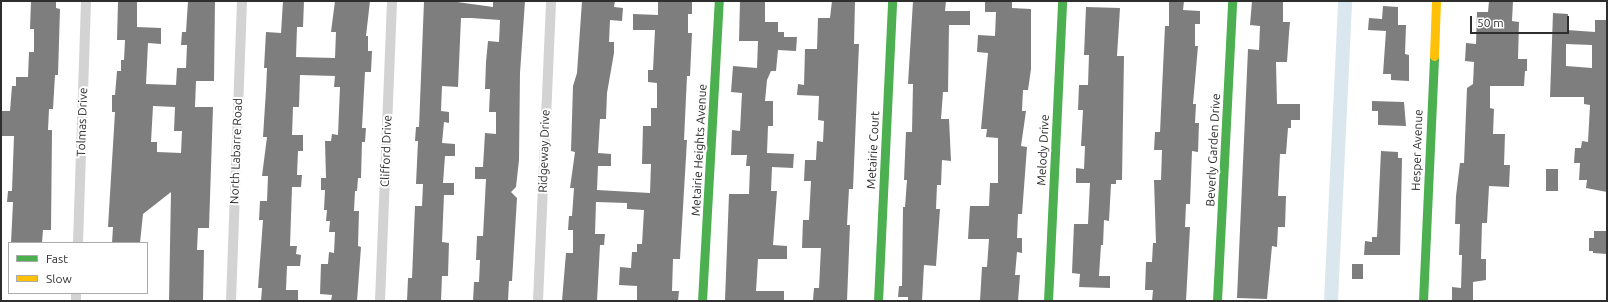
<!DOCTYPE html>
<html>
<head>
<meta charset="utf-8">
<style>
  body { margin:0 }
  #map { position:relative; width:1608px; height:302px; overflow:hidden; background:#fff; font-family:Ubuntu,sans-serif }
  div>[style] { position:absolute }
  .canal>* { height:14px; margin:-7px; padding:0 7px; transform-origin:7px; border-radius:7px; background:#dbe7ef }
  .building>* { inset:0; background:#7e7e7e; transform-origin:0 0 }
  .street>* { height:10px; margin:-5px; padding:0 5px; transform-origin:5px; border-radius:5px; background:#d3d3d3 }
  .fast>* { height:9px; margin:-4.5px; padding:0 4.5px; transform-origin:4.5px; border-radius:4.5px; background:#4caf50 }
  .slow>* { height:9px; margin:-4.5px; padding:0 4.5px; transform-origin:4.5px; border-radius:4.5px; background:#ffc107 }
  span { translate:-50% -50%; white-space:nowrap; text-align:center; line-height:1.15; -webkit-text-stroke:4px #fff; paint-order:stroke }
  .street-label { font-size:12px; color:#2e2e2e }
  .frame { position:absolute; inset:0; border:2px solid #2e2e2e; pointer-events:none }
  .legend { position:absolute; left:8px; top:242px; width:140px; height:52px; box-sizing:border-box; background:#fff; border:1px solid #ababab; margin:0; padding:5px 7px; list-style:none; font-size:12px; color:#2e2e2e }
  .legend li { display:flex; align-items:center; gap:8px; height:20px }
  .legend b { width:20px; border:1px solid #ababab }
  .scale { position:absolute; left:1470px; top:16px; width:99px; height:18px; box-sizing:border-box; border:2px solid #2e2e2e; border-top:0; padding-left:5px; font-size:12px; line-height:14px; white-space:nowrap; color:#2e2e2e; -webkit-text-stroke:3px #fff; paint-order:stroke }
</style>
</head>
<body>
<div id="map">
  <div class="canal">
    <i style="left:1331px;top:301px;width:300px;rotate:-87.3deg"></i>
  </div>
  <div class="building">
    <i style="clip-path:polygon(31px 1px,56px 1px,56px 8px,60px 9px,58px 75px,55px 75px,53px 109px,49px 109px,48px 130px,52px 130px,51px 230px,43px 230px,42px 243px,11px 243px,13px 202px,7px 202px,8px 191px,12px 191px,14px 136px,1px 136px,1px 111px,10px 111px,12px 86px,16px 86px,16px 77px,28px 77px,29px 52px,34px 52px,34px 29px,30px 29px)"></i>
    <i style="clip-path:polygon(evenodd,118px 1px,137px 1px,137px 27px,161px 28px,161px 44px,148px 43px,146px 84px,176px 85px,177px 68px,186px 68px,187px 45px,181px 45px,182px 32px,186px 32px,188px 1px,215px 1px,214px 81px,196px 81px,195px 107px,213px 107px,209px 228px,198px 228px,197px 250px,204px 250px,203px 301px,169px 301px,171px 192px,143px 214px,140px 243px,112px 243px,113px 227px,108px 227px,115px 112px,112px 112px,112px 95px,115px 95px,117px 71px,121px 71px,121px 60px,124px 60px,125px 40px,117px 40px,118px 1px,153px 106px,175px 107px,174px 131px,182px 131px,181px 153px,157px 152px,157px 142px,151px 142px,153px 106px)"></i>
    <i style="clip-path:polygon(283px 1px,304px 1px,303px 27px,297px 27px,296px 57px,335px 58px,336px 32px,331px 32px,335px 1px,370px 1px,366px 36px,368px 36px,368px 51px,372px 51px,371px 72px,365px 72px,362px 128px,366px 128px,365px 142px,362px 142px,361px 178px,358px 178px,357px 191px,355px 191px,354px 211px,359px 211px,358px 246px,361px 247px,357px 301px,331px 301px,332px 295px,320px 294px,321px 264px,328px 264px,329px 252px,334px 253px,335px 232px,329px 232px,330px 221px,326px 221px,327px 210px,324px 210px,325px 190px,321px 190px,321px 178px,326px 178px,325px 141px,331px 141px,332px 134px,338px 135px,340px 87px,334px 87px,335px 76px,300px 75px,299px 107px,293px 107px,292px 135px,303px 135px,303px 151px,298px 151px,297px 175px,302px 175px,301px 187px,292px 187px,290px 246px,297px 246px,296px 254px,301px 255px,300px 266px,287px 266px,286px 290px,298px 290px,298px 301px,261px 301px,262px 288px,258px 288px,263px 220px,259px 220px,260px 201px,267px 201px,268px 176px,262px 176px,267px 137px,263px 137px,266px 90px,267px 68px,264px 68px,266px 32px,281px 33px)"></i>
    <i style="clip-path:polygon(424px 1px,450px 1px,493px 7px,493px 1px,525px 1px,520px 73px,519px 160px,516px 187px,511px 192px,517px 198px,512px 281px,509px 281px,508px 301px,473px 301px,474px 282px,479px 282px,480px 260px,476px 260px,477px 236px,483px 236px,486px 179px,475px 179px,475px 167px,483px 167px,485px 133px,496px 134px,496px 112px,489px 112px,490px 89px,485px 89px,486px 62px,488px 41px,499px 42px,500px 20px,471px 18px,461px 18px,458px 87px,442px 86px,441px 111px,449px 112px,449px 123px,444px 122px,442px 143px,455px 144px,455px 156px,445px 156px,443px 183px,454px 183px,454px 195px,444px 195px,442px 242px,449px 243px,448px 276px,442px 276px,441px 301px,407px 301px,408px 278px,412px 278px,415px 206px,422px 206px,423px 184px,416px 184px,418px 141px,415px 141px,416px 127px,419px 127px)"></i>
    <i style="clip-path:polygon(582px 1px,615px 1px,614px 7px,623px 8px,622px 21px,610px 20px,609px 42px,614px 42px,614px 53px,607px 93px,606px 119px,600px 119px,598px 153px,611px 154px,611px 166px,598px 166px,597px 190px,650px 193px,651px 164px,642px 164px,643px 126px,651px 126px,651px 108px,657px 108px,657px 83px,648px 82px,648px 70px,653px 70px,655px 30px,633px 30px,633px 14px,658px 15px,658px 1px,692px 2px,692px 14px,688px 14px,688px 33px,692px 33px,690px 76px,687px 76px,684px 140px,687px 140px,681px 241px,680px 259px,673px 259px,672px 291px,679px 291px,678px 301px,637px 301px,637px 286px,619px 285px,620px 267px,631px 268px,632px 252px,637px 252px,637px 244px,642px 244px,644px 210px,627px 209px,627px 203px,596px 202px,595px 234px,605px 234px,604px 245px,600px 245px,597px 301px,562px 301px,566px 253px,573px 253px,573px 230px,568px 230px,569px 216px,572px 216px,574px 188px,570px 188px,575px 152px,571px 151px,573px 86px,577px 73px)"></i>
    <i style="clip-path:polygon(740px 1px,765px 1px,765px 22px,778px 22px,778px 32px,784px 32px,784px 37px,797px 37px,796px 51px,778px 50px,776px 71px,771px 71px,767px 80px,765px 101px,773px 101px,773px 126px,768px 126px,767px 153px,794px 154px,793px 168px,772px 167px,771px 191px,777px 191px,773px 245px,787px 246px,787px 259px,758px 259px,756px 291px,784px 291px,784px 301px,725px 301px,729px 194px,749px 194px,750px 166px,746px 166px,747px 155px,731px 155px,732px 130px,740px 131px,742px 93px,731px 92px,733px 66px,757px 68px,758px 41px,739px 41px)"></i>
    <i style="clip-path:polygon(832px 1px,855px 1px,854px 44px,859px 44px,853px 189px,849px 189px,847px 225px,850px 225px,847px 301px,813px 300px,814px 288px,819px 288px,821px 248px,802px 248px,803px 220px,809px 220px,811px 181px,804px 181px,805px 160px,816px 160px,817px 141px,823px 142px,824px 121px,818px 120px,819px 96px,797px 95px,798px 84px,804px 85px,805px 49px,817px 49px,818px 18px,830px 18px)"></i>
    <i style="clip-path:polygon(913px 1px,946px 1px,945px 11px,970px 11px,970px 25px,949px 25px,948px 92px,943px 92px,941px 119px,949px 119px,951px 161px,942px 160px,941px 185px,937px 185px,936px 209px,940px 209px,936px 266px,924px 265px,922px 301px,908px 301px,908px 297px,898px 297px,899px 286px,902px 286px,903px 207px,905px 207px,907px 180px,904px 180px,906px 132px,912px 132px,913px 84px,908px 84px)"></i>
    <i style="clip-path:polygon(985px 1px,1012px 1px,1012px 8px,1031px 9px,1031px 69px,1028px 90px,1023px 90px,1022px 111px,1026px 111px,1021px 146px,1027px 147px,1022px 214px,1018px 214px,1017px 238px,1022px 238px,1022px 253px,1017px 252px,1015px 275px,1020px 275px,1018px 301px,980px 301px,982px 267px,987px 267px,989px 239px,968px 239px,970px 206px,989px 206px,990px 183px,998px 183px,998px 138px,986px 137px,987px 129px,981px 129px,988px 53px,977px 52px,978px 35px,995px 36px,996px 12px,985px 12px)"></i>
    <i style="clip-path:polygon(1169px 1px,1184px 1px,1183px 10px,1200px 11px,1200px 24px,1195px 24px,1195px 46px,1198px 46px,1193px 104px,1196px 104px,1195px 123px,1199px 123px,1198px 152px,1192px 151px,1190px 204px,1186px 204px,1185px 227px,1190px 227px,1186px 301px,1152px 301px,1153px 290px,1145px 290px,1146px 262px,1152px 262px,1153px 243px,1156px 243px,1154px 180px,1161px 180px,1162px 150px,1154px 150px,1155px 132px,1160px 132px,1165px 26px,1169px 26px)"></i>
    <i style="clip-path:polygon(1252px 1px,1283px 1px,1283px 22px,1290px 22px,1289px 33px,1287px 62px,1276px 62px,1277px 104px,1300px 104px,1300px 120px,1291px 120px,1291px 128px,1288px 128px,1286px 154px,1280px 154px,1278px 196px,1286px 196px,1285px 227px,1278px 227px,1277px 247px,1272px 246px,1267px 299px,1237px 298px,1248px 49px,1259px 50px,1260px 26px,1250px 25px)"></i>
    <i style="clip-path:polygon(1489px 1px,1513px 1px,1512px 21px,1519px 22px,1518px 59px,1527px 59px,1527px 71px,1525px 71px,1524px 86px,1490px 86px,1490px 108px,1494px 109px,1493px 134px,1505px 134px,1504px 165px,1510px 165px,1509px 187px,1489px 186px,1487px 223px,1482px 223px,1481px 259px,1486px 259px,1486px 280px,1473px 282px,1473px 301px,1452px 301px,1452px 287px,1461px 288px,1462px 255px,1459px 255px,1460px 224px,1455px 224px,1456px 196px,1460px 163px,1464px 163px,1467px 88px,1473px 84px,1474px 62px,1465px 61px,1466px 43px,1476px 44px,1477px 12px,1488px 12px)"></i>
    <i style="clip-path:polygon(1383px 6px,1398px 7px,1398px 25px,1406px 25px,1405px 54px,1409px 55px,1409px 81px,1391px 80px,1391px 74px,1383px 74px,1386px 31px,1368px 30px,1369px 18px,1382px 19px)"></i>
    <i style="clip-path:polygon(1086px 7px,1120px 8px,1117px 56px,1124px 56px,1122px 180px,1116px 180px,1116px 184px,1111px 184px,1109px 221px,1104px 220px,1103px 245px,1101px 245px,1099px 276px,1110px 276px,1110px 288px,1079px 287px,1080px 274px,1072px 273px,1074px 224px,1088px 224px,1090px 183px,1076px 183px,1076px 168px,1084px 169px,1085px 146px,1081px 146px,1083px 110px,1078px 110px,1079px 85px,1088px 85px,1089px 55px,1084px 55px)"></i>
    <i style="clip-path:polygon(evenodd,1553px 13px,1568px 14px,1567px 30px,1595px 32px,1595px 20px,1607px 20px,1607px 192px,1586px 188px,1587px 180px,1579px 180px,1580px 163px,1574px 163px,1575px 148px,1581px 148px,1582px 141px,1588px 142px,1590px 105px,1584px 104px,1584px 97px,1550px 97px,1553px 13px,1566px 44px,1592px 45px,1592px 68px,1566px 66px,1566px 44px)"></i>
    <i style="clip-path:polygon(1372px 101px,1404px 102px,1406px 126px,1378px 125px,1378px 111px,1372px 111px)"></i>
    <i style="clip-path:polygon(1381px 151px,1398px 152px,1398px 158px,1402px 158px,1400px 255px,1364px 255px,1365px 241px,1372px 242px,1372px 237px,1377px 237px)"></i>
    <i style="left:1546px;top:169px;width:12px;height:22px"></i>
    <i style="clip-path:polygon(1594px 231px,1607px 231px,1607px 254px,1593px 253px,1593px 251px,1589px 251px,1589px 238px,1594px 238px)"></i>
    <i style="left:1352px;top:264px;width:11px;height:15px"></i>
  </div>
  <div class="street">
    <i style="left:78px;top:243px;width:242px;rotate:-88.1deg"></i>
    <i style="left:76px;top:301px;width:8px;rotate:-90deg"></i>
    <i style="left:231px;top:301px;width:300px;rotate:-87.9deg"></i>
    <i style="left:380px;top:301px;width:300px;rotate:-87.7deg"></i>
    <i style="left:538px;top:301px;width:300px;rotate:-87.5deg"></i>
  </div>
  <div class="fast">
    <i style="left:702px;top:301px;width:300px;rotate:-86.8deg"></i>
    <i style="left:878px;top:301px;width:300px;rotate:-87.3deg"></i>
    <i style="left:1048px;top:301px;width:300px;rotate:-87.3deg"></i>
    <i style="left:1217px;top:301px;width:300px;rotate:-87.1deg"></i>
    <i style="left:1423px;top:301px;width:245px;rotate:-87.4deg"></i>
  </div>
  <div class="slow">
    <i style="left:1434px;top:56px;width:55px;rotate:-87.9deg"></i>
  </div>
  <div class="street-label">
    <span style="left:82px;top:122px;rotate:-88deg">Tolmas Drive</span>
    <span style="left:699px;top:150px;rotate:-87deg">Metairie Heights Avenue</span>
    <span style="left:873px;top:150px;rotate:-87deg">Metairie Court</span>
    <span style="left:1043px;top:150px;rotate:-87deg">Melody Drive</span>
    <span style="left:1213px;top:150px;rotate:-87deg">Beverly Garden Drive</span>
    <span style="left:1417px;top:150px;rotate:-88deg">Hesper Avenue</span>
    <span style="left:236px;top:151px;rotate:-88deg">North Labarre Road</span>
    <span style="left:386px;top:151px;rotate:-88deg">Clifford Drive</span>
    <span style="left:544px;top:151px;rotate:-88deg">Ridgeway Drive</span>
  </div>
  <div class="frame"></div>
  <ul class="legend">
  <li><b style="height:5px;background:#4caf50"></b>Fast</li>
  <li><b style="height:5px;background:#ffc107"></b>Slow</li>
  </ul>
  <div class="scale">50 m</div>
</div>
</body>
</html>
